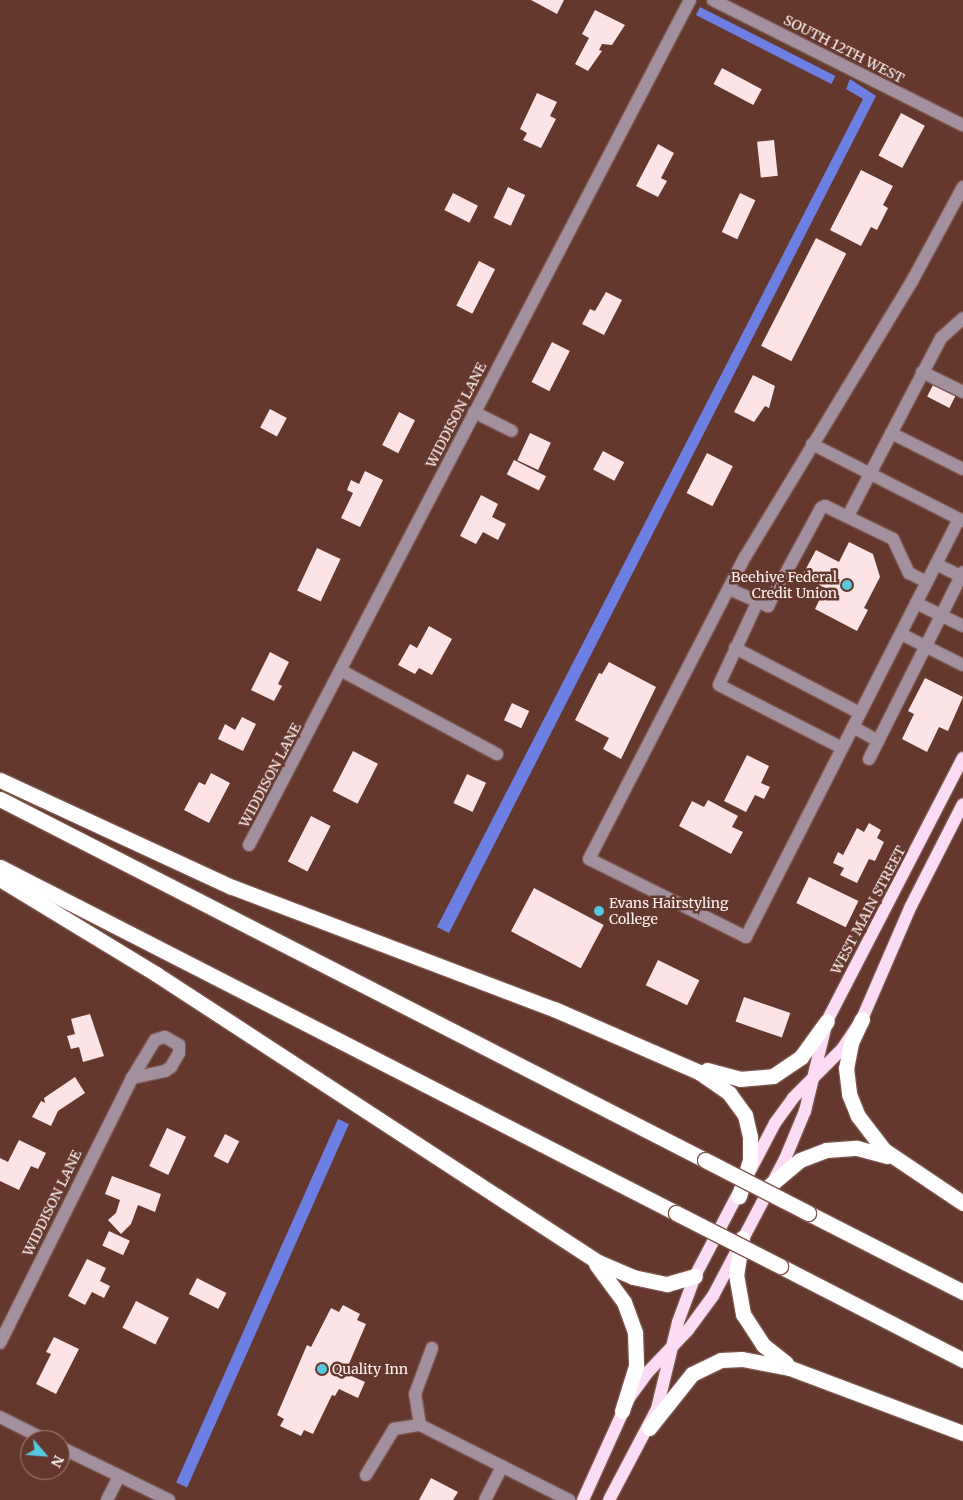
<!DOCTYPE html>
<html>
<head>
<meta charset="utf-8">
<style>
  body { margin:0 }
  #map { position:relative; width:963px; height:1500px; overflow:hidden; background:#65382e; font-family:Merriweather,serif }
  div>[style] { position:absolute }
  .water>* { inset:0; background:#6d7fe3; transform-origin:0 0 }
  .building>* { inset:0; background:#fce3e5; transform-origin:0 0 }
  .roads { filter:drop-shadow(1px 0 #7d564d) drop-shadow(-1px 0 #7d564d) drop-shadow(0 1px #7d564d) drop-shadow(0 -1px #7d564d) }
  .minor>* { height:12px; margin:-6px; padding:0 6px; transform-origin:6px; border-radius:6px; background:#a3909f }
  .major>* { height:12px; margin:-6px; padding:0 6px; transform-origin:6px; border-radius:6px; background:#fbdcf4 }
  .highway>* { height:15px; margin:-7.5px; padding:0 7.5px; transform-origin:7.5px; border-radius:7.5px; background:#fff }
  .bridges { filter:drop-shadow(1px 0 #7d564d) drop-shadow(-1px 0 #7d564d) drop-shadow(0 1px #7d564d) drop-shadow(0 -1px #7d564d) }
  .highway-bridge>* { height:15px; margin:-7.5px; padding:0 7.5px; transform-origin:7.5px; border-radius:7.5px; background:#fff }
  .dots>* { width:14px; height:14px; translate:-50% -50%; box-sizing:border-box; border:2px solid #65382e; border-radius:50% }
  span { translate:-50% -50%; white-space:nowrap; text-align:center; line-height:1.15; -webkit-text-stroke:5px #65382e; paint-order:stroke }
  .street-label { font-size:14px; color:#fef2ef }
  .poi-label { font-size:14px; color:#fef2ef }
  .right { translate:-100% -50%; text-align:right }
  .left { translate:0 -50%; text-align:left }
  .north { position:absolute; left:20px; top:1430px; width:50px; height:50px; box-sizing:border-box; background:#65382e; border:1px solid #a2827b; border-radius:50%; rotate:117deg; font-size:14px; font-weight:700; line-height:20px; text-align:center; color:#fef2ef }
  .north::after { content:''; display:block; margin:auto; width:18px; height:22px; background:#56c9e1; clip-path:polygon(50% 0,100% 100%,50% 72%,0 100%) }
</style>
</head>
<body>
<div id="map">
  <div class="water">
    <i style="left:700px;top:7px;width:152px;height:9px;rotate:27deg"></i>
    <i style="clip-path:polygon(850px 79px,876px 96px,449px 933px,437px 927px,863px 99px,846px 89px)"></i>
    <i style="left:338px;top:1119px;width:12px;height:398px;rotate:24deg"></i>
  </div>
  <div class="building">
    <i style="clip-path:polygon(531px 0,564px 0,557px 14px)"></i>
    <i style="clip-path:polygon(595px 10px,625px 25px,612px 45px,602px 44px,599px 50px,602px 51px,588px 71px,575px 64px,589px 38px,582px 34px)"></i>
    <i style="left:722px;top:68px;width:45px;height:18px;rotate:28deg"></i>
    <i style="clip-path:polygon(537px 93px,557px 102px,550px 116px,556px 119px,541px 148px,523px 140px,527px 133px,520px 129px)"></i>
    <i style="left:901px;top:113px;width:27px;height:48px;rotate:28deg"></i>
    <i style="left:774px;top:140px;width:36px;height:17px;rotate:84deg"></i>
    <i style="clip-path:polygon(658px 144px,674px 153px,661px 178px,667px 181px,658px 197px,636px 186px)"></i>
    <i style="clip-path:polygon(861px 170px,893px 186px,883px 205px,888px 208px,877px 230px,871px 227px,861px 246px,830px 230px)"></i>
    <i style="left:508px;top:187px;width:19px;height:34px;rotate:25deg"></i>
    <i style="left:453px;top:193px;width:28px;height:19px;rotate:27deg"></i>
    <i style="left:740px;top:193px;width:17px;height:43px;rotate:25deg"></i>
    <i style="left:816px;top:238px;width:34px;height:121px;rotate:27deg"></i>
    <i style="left:479px;top:261px;width:18px;height:50px;rotate:27deg"></i>
    <i style="clip-path:polygon(606px 292px,622px 300px,604px 335px,582px 324px,590px 309px,595px 311px)"></i>
    <i style="left:552px;top:342px;width:20px;height:45px;rotate:27deg"></i>
    <i style="clip-path:polygon(753px 375px,775px 386px,769px 408px,765px 406px,754px 422px,734px 412px)"></i>
    <i style="left:933px;top:385px;width:25px;height:13px;rotate:27deg"></i>
    <i style="left:270px;top:409px;width:19px;height:21px;rotate:28deg"></i>
    <i style="left:399px;top:412px;width:18px;height:37px;rotate:27deg"></i>
    <i style="left:530px;top:433px;width:23px;height:30px;rotate:25deg"></i>
    <i style="left:603px;top:451px;width:24px;height:21px;rotate:28deg"></i>
    <i style="left:707px;top:453px;width:29px;height:45px;rotate:27deg"></i>
    <i style="left:514px;top:460px;width:36px;height:16px;rotate:27deg"></i>
    <i style="clip-path:polygon(365px 471px,383px 480px,360px 527px,341px 518px,353px 493px,347px 490px,351px 480px,359px 484px)"></i>
    <i style="clip-path:polygon(481px 495px,498px 504px,492px 517px,506px 524px,498px 540px,483px 532px,476px 544px,460px 536px)"></i>
    <i style="clip-path:polygon(849px 542px,873px 554px,880px 577px,864px 608px,868px 610px,857px 631px,815px 609px,825px 588px,802px 576px,816px 550px,839px 562px)"></i>
    <i style="left:317px;top:548px;width:26px;height:47px;rotate:25deg"></i>
    <i style="clip-path:polygon(429px 626px,452px 639px,432px 675px,419px 668px,415px 674px,398px 665px,410px 644px,417px 648px)"></i>
    <i style="clip-path:polygon(270px 652px,289px 662px,278px 684px,282px 686px,274px 701px,251px 690px)"></i>
    <i style="clip-path:polygon(609px 662px,656px 687px,621px 759px,603px 749px,609px 738px,575px 720px,599px 673px,602px 674px)"></i>
    <i style="clip-path:polygon(925px 678px,963px 697px,948px 731px,939px 727px,927px 752px,902px 739px,914px 714px,908px 711px)"></i>
    <i style="left:512px;top:703px;width:19px;height:19px;rotate:25deg"></i>
    <i style="clip-path:polygon(242px 717px,256px 724px,243px 751px,218px 739px,225px 724px,235px 730px)"></i>
    <i style="left:353px;top:751px;width:28px;height:45px;rotate:27deg"></i>
    <i style="clip-path:polygon(747px 755px,769px 766px,761px 783px,770px 787px,764px 799px,755px 795px,746px 812px,724px 801px)"></i>
    <i style="clip-path:polygon(211px 773px,230px 783px,209px 823px,184px 810px,199px 782px,205px 785px)"></i>
    <i style="left:467px;top:774px;width:21px;height:32px;rotate:25deg"></i>
    <i style="clip-path:polygon(708px 800px,738px 816px,732px 827px,743px 832px,731px 854px,679px 826px,692px 801px,704px 807px)"></i>
    <i style="left:311px;top:816px;width:22px;height:51px;rotate:27deg"></i>
    <i style="clip-path:polygon(869px 823px,881px 830px,877px 838px,884px 842px,875px 861px,869px 859px,857px 883px,840px 875px,844px 868px,833px 863px,838px 852px,843px 855px,857px 828px,864px 832px)"></i>
    <i style="left:809px;top:877px;width:55px;height:29px;rotate:26deg"></i>
    <i style="left:534px;top:888px;width:79px;height:49px;rotate:28deg"></i>
    <i style="left:658px;top:960px;width:46px;height:28px;rotate:26deg"></i>
    <i style="left:744px;top:997px;width:49px;height:26px;rotate:19deg"></i>
    <i style="clip-path:polygon(90px 1014px,104px 1056px,83px 1062px,79px 1047px,71px 1049px,67px 1036px,75px 1034px,71px 1019px)"></i>
    <i style="clip-path:polygon(75px 1077px,85px 1093px,58px 1111px,51px 1126px,32px 1117px,41px 1101px,45px 1103px,44px 1098px)"></i>
    <i style="left:167px;top:1128px;width:21px;height:42px;rotate:25deg"></i>
    <i style="left:225px;top:1134px;width:16px;height:25px;rotate:27deg"></i>
    <i style="clip-path:polygon(19px 1140px,46px 1153px,38px 1169px,31px 1166px,19px 1190px,0 1181px,0 1158px,8px 1162px)"></i>
    <i style="clip-path:polygon(112px 1176px,161px 1194px,155px 1212px,138px 1205px,131px 1224px,121px 1234px,108px 1220px,116px 1213px,120px 1200px,105px 1194px)"></i>
    <i style="left:109px;top:1231px;width:23px;height:16px;rotate:25deg"></i>
    <i style="clip-path:polygon(87px 1259px,106px 1268px,100px 1281px,110px 1286px,104px 1298px,92px 1292px,85px 1305px,68px 1296px)"></i>
    <i style="left:197px;top:1278px;width:33px;height:18px;rotate:27deg"></i>
    <i style="left:136px;top:1301px;width:37px;height:30px;rotate:27deg"></i>
    <i style="clip-path:polygon(343px 1305px,360px 1314px,357px 1320px,366px 1324px,345px 1373px,365px 1382px,358px 1398px,339px 1389px,335px 1396px,332px 1395px,313px 1434px,304px 1430px,301px 1436px,280px 1426px,284px 1419px,277px 1415px,307px 1345px,311px 1347px,331px 1308px,339px 1312px)"></i>
    <i style="clip-path:polygon(54px 1337px,79px 1349px,56px 1394px,36px 1384px,51px 1354px,46px 1352px)"></i>
    <i style="clip-path:polygon(431px 1478px,458px 1492px,453px 1500px,419px 1500px)"></i>
  </div>
  <div class="roads">
    <div class="minor">
      <i style="left:713px;top:0;width:280px;rotate:26.6deg"></i>
      <i style="left:922px;top:372px;width:46px;rotate:26deg"></i>
      <i style="left:474px;top:412px;width:42px;rotate:26.6deg"></i>
      <i style="left:891px;top:433px;width:80px;rotate:26.6deg"></i>
      <i style="left:812px;top:444px;width:169px;rotate:27deg"></i>
      <i style="left:848px;top:516px;width:201px;rotate:-62.4deg"></i>
      <i style="left:941px;top:338px;width:30px;rotate:-42deg"></i>
      <i style="left:959px;top:519px;width:469px;rotate:117deg"></i>
      <i style="left:746px;top:937px;width:175px;rotate:-153.6deg"></i>
      <i style="left:589px;top:859px;width:340px;rotate:-62.7deg"></i>
      <i style="left:745px;top:557px;width:323px;rotate:-58.8deg"></i>
      <i style="left:912px;top:281px;width:107px;rotate:-61.5deg"></i>
      <i style="left:936px;top:564px;width:28px;rotate:26deg"></i>
      <i style="left:729px;top:589px;width:43px;rotate:23.6deg"></i>
      <i style="left:768px;top:606px;width:111px;rotate:-61.6deg"></i>
      <i style="left:821px;top:508px;width:4px;rotate:-27deg"></i>
      <i style="left:825px;top:506px;width:76px;rotate:25.9deg"></i>
      <i style="left:893px;top:539px;width:38px;rotate:65deg"></i>
      <i style="left:909px;top:573px;width:20px;rotate:27deg"></i>
      <i style="left:757px;top:603px;width:90px;rotate:114.9deg"></i>
      <i style="left:719px;top:685px;width:138px;rotate:27.1deg"></i>
      <i style="left:916px;top:603px;width:52px;rotate:26.1deg"></i>
      <i style="left:901px;top:634px;width:69px;rotate:26.6deg"></i>
      <i style="left:735px;top:648px;width:141px;rotate:27.5deg"></i>
      <i style="left:342px;top:671px;width:176px;rotate:28.2deg"></i>
      <i style="left:853px;top:727px;width:29px;rotate:29deg"></i>
      <i style="left:869px;top:759px;width:209px;rotate:-63.3deg"></i>
      <i style="left:249px;top:845px;width:953px;rotate:-62.44deg"></i>
      <i style="left:165px;top:1037px;width:16px;rotate:30deg"></i>
      <i style="left:179px;top:1045px;width:8px;rotate:90deg"></i>
      <i style="left:179px;top:1053px;width:16px;rotate:120deg"></i>
      <i style="left:171px;top:1067px;width:7px;rotate:146deg"></i>
      <i style="left:165px;top:1071px;width:34px;rotate:168deg"></i>
      <i style="left:132px;top:1078px;width:44px;rotate:-58.8deg"></i>
      <i style="left:155px;top:1040px;width:10px;rotate:-17deg"></i>
      <i style="left:0;top:1343px;width:296px;rotate:-63.5deg"></i>
      <i style="left:0;top:1417px;width:51px;rotate:26.6deg"></i>
      <i style="left:420px;top:1425px;width:167px;rotate:26.7deg"></i>
      <i style="left:60px;top:1447px;width:121px;rotate:25.9deg"></i>
      <i style="left:366px;top:1475px;width:54px;rotate:-58.7deg"></i>
      <i style="left:394px;top:1429px;width:26px;rotate:-9deg"></i>
      <i style="left:420px;top:1425px;width:31px;rotate:-99deg"></i>
      <i style="left:415px;top:1394px;width:49px;rotate:-69.7deg"></i>
      <i style="left:107px;top:1500px;width:27px;rotate:-63deg"></i>
      <i style="left:485px;top:1500px;width:38px;rotate:-63deg"></i>
    </div>
    <div class="major">
      <i style="left:583px;top:1500px;width:112px;rotate:-65.7deg"></i>
      <i style="left:629px;top:1398px;width:31px;rotate:-54deg"></i>
      <i style="left:647px;top:1373px;width:59px;rotate:-46.4deg"></i>
      <i style="left:688px;top:1330px;width:42px;rotate:-53.7deg"></i>
      <i style="left:713px;top:1296px;width:155px;rotate:-62.3deg"></i>
      <i style="left:785px;top:1159px;width:52px;rotate:-67.4deg"></i>
      <i style="left:805px;top:1111px;width:93px;rotate:-76.3deg"></i>
      <i style="left:827px;top:1021px;width:296px;rotate:-62.7deg"></i>
      <i style="left:609px;top:1500px;width:103px;rotate:-62.2deg"></i>
      <i style="left:657px;top:1409px;width:89px;rotate:-76.4deg"></i>
      <i style="left:678px;top:1322px;width:49px;rotate:-69.7deg"></i>
      <i style="left:695px;top:1276px;width:173px;rotate:-62.4deg"></i>
      <i style="left:775px;top:1123px;width:31px;rotate:-54deg"></i>
      <i style="left:793px;top:1098px;width:69px;rotate:-45deg"></i>
      <i style="left:842px;top:1049px;width:36px;rotate:-56deg"></i>
      <i style="left:862px;top:1019px;width:123px;rotate:-66.6deg"></i>
      <i style="left:911px;top:906px;width:114px;rotate:-63deg"></i>
    </div>
    <div class="highway">
      <i style="left:0;top:780px;width:255px;rotate:24.8deg"></i>
      <i style="left:232px;top:887px;width:344px;rotate:20.8deg"></i>
      <i style="left:554px;top:1009px;width:158px;rotate:23.5deg"></i>
      <i style="left:699px;top:1072px;width:37px;rotate:35deg"></i>
      <i style="left:729px;top:1093px;width:27px;rotate:54deg"></i>
      <i style="left:745px;top:1115px;width:23px;rotate:77deg"></i>
      <i style="left:750px;top:1137px;width:23px;rotate:90deg"></i>
      <i style="left:750px;top:1160px;width:38px;rotate:107deg"></i>
      <i style="left:0;top:799px;width:792px;rotate:27.12deg"></i>
      <i style="left:0;top:867px;width:759px;rotate:27.1deg"></i>
      <i style="left:0;top:879px;width:183px;rotate:31.3deg"></i>
      <i style="left:156px;top:974px;width:528px;rotate:33.09deg"></i>
      <i style="left:598px;top:1262px;width:38px;rotate:23deg"></i>
      <i style="left:633px;top:1277px;width:35px;rotate:12deg"></i>
      <i style="left:667px;top:1284px;width:29px;rotate:-16deg"></i>
      <i style="left:862px;top:1019px;width:26px;rotate:115deg"></i>
      <i style="left:851px;top:1043px;width:25px;rotate:101deg"></i>
      <i style="left:846px;top:1068px;width:26px;rotate:83deg"></i>
      <i style="left:849px;top:1094px;width:24px;rotate:68deg"></i>
      <i style="left:858px;top:1116px;width:43px;rotate:52.6deg"></i>
      <i style="left:884px;top:1150px;width:95px;rotate:33.9deg"></i>
      <i style="left:707px;top:1070px;width:34px;rotate:15deg"></i>
      <i style="left:740px;top:1079px;width:33px;rotate:-5deg"></i>
      <i style="left:773px;top:1076px;width:34px;rotate:-34deg"></i>
      <i style="left:801px;top:1057px;width:44px;rotate:-54.2deg"></i>
      <i style="left:769px;top:1186px;width:40px;rotate:-40deg"></i>
      <i style="left:800px;top:1160px;width:28px;rotate:-21deg"></i>
      <i style="left:826px;top:1150px;width:31px;rotate:-4deg"></i>
      <i style="left:857px;top:1148px;width:31px;rotate:15deg"></i>
      <i style="left:808px;top:1213px;width:174px;rotate:27deg"></i>
      <i style="left:742px;top:1238px;width:36px;rotate:99deg"></i>
      <i style="left:736px;top:1274px;width:41px;rotate:80.1deg"></i>
      <i style="left:743px;top:1314px;width:37px;rotate:57deg"></i>
      <i style="left:763px;top:1345px;width:29px;rotate:38deg"></i>
      <i style="left:596px;top:1264px;width:47px;rotate:53.6deg"></i>
      <i style="left:624px;top:1302px;width:33px;rotate:70deg"></i>
      <i style="left:635px;top:1333px;width:33px;rotate:88deg"></i>
      <i style="left:636px;top:1366px;width:47px;rotate:107.3deg"></i>
      <i style="left:780px;top:1266px;width:206px;rotate:27.2deg"></i>
      <i style="left:649px;top:1428px;width:69px;rotate:-51.5deg"></i>
      <i style="left:692px;top:1374px;width:32px;rotate:-26deg"></i>
      <i style="left:721px;top:1360px;width:21px;rotate:-3deg"></i>
      <i style="left:742px;top:1359px;width:49px;rotate:10.6deg"></i>
      <i style="left:790px;top:1368px;width:185px;rotate:20.6deg"></i>
    </div>
  </div>
  <div class="bridges">
    <div class="highway-bridge">
      <i style="left:705px;top:1160px;width:116px;rotate:27.2deg"></i>
      <i style="left:676px;top:1213px;width:117px;rotate:27deg"></i>
    </div>
  </div>
  <div class="dots">
    <i style="left:847px;top:585px;background:#56c9e1"></i>
    <i style="left:599px;top:911px;background:#56c9e1"></i>
    <i style="left:322px;top:1369px;background:#56c9e1"></i>
  </div>
  <div class="street-label">
    <span style="left:844px;top:49px;rotate:27deg">SOUTH 12TH WEST</span>
    <span style="left:456px;top:415px;rotate:-63deg">WIDDISON LANE</span>
    <span style="left:270px;top:775px;rotate:-62deg">WIDDISON LANE</span>
    <span style="left:868px;top:910px;rotate:-62deg">WEST MAIN STREET</span>
    <span style="left:52px;top:1203px;rotate:-64deg">WIDDISON LANE</span>
  </div>
  <div class="poi-label">
    <span class="right" style="left:837px;top:585px">Beehive Federal<br>Credit Union</span>
    <span class="left" style="left:609px;top:911px">Evans Hairstyling<br>College</span>
    <span class="left" style="left:332px;top:1369px">Quality Inn</span>
  </div>
  <div class="north">N</div>
</div>
</body>
</html>
